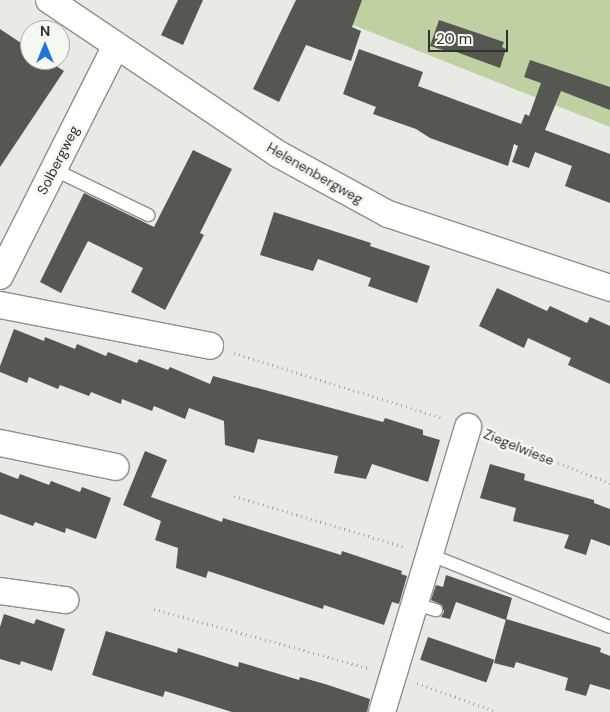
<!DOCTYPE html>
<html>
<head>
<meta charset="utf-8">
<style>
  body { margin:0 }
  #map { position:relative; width:610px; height:712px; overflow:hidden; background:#e8ebe3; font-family:"DM Sans",sans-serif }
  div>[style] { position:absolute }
  .green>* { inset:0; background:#bfd0a2 }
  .building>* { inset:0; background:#555851; transform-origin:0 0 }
  .path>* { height:3px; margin-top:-1.5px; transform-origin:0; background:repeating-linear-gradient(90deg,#a6a8a2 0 1px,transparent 0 5px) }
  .roads { filter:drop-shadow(1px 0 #8c8f88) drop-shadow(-1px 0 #8c8f88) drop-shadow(0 1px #8c8f88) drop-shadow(0 -1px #8c8f88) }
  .lane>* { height:12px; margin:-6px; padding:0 6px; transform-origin:6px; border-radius:6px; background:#fff }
  .street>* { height:26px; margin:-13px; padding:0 13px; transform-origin:13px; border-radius:13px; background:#fff }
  span { translate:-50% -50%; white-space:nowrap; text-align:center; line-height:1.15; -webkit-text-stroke:5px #f5f8f0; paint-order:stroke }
  .street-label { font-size:14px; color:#31322f }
  .north { position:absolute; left:20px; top:20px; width:50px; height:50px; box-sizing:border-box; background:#f5f8f0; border:1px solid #a7a9a3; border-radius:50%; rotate:0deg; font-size:14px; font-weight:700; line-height:20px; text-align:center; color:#31322f }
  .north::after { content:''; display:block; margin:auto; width:18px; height:22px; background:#2173dd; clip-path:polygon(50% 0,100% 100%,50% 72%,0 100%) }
  .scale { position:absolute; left:428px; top:30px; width:80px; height:22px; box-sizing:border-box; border:2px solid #31322f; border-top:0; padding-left:6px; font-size:15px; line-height:18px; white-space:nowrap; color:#31322f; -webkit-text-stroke:4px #f5f8f0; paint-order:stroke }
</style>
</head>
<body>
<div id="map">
  <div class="green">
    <i style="clip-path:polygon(329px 0,610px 0,610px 127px,323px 13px)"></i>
  </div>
  <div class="building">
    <i style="clip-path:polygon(178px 0,203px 0,183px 45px,161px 35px)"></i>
    <i style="clip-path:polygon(296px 0,362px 0,352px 27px,361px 31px,351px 61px,306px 45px,279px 102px,253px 89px)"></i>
    <i style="clip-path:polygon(439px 20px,504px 42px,502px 47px,506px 49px,500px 68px,451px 50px,450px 52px,430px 46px)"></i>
    <i style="clip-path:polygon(0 29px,30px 49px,30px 60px,47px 60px,64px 71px,0 167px)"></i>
    <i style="clip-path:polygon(359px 49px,423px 72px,418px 86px,521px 124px,525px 114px,529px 116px,541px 83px,524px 77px,530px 60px,610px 87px,610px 110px,561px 91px,545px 130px,610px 154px,610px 203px,565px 186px,572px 166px,535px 152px,529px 168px,512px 162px,518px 146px,514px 144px,508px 166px,430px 138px,416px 129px,373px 114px,376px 107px,343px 94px)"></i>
    <i style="clip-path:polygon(193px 150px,232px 169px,200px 233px,204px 235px,165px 310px,131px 292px,143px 268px,88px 241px,61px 293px,40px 282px,84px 193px,154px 227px)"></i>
    <i style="clip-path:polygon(274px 212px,371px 243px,370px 246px,430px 266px,417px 303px,368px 286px,371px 278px,318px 259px,313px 271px,260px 255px)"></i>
    <i style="clip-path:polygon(497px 288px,547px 311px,550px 306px,587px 323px,590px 317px,610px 326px,610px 384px,568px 365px,571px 358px,528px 338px,524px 348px,479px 326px)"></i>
    <i style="clip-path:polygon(14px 329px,44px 341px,45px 337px,75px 349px,77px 344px,106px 356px,108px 352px,137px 363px,139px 359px,168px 370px,170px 367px,210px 384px,213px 376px,383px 422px,385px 418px,423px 430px,423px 435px,440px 440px,428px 482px,372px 464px,366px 479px,334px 473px,338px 456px,258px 439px,254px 453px,225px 445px,224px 421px,189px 408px,185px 419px,154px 406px,152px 411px,122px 399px,121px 404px,91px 392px,89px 396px,60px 385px,58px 389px,29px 377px,27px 383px,0 372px,0 366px)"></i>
    <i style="clip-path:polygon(145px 451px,167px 460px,151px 497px,222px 522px,223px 518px,341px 555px,342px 551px,402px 571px,401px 574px,407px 576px,399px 604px,392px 602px,384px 625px,324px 605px,323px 609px,208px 571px,206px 578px,176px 568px,178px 548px,155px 540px,161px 521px,123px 505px)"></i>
    <i style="clip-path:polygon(490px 464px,525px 474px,524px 480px,594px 500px,594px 503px,610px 509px,610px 546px,591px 539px,586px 555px,564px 548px,569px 535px,513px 521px,516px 508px,480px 498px)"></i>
    <i style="clip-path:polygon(0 472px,18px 479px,20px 474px,49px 485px,51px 481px,80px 492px,82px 487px,111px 498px,96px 539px,66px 528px,65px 533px,35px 522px,33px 526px,0 514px)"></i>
    <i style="clip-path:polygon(446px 575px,512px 598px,506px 620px,456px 602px,450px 619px,441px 617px,444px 612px,442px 605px,431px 600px,436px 585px,443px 587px)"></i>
    <i style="clip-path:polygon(4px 614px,34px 624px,36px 619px,65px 629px,52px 671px,21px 661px,20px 665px,0 659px,0 627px)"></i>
    <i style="clip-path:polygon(506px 619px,601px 648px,600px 652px,610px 656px,610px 690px,590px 684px,586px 696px,565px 690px,568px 678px,516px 662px,514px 668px,494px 663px)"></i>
    <i style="clip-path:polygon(106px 631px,177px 653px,178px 648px,238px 667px,239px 662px,299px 680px,300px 677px,325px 684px,370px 699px,367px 712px,232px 712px,165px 691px,163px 697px,92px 675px)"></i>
    <i style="left:428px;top:637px;width:70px;height:24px;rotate:19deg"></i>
  </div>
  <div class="path">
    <i style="left:234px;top:353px;width:219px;rotate:17.3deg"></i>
    <i style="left:493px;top:437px;width:126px;rotate:21.5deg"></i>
    <i style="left:234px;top:496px;width:178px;rotate:16.6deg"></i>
    <i style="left:154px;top:609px;width:222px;rotate:15.4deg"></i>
    <i style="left:417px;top:683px;width:85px;rotate:19.9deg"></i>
  </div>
  <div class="roads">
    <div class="lane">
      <i style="left:53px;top:169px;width:106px;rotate:25.8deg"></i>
      <i style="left:431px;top:555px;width:193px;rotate:21.9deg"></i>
      <i style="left:416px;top:604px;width:21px;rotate:17deg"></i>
    </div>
    <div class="street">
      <i style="left:49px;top:0;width:276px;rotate:33.9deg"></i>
      <i style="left:278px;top:154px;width:125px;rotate:28.6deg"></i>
      <i style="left:388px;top:214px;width:234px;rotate:18.4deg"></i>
      <i style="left:0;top:276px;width:258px;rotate:-63.3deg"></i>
      <i style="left:0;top:305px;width:214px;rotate:11deg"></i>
      <i style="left:0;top:443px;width:118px;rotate:11.7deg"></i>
      <i style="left:0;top:591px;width:66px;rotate:7.9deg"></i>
      <i style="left:382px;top:712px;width:298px;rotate:-73.2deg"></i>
    </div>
  </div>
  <div class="street-label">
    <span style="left:58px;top:160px;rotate:-63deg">Solbergweg</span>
    <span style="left:315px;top:173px;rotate:30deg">Helenenbergweg</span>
    <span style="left:519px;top:447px;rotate:22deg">Ziegelwiese</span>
  </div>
  <div class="north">N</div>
  <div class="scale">20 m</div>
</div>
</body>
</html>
